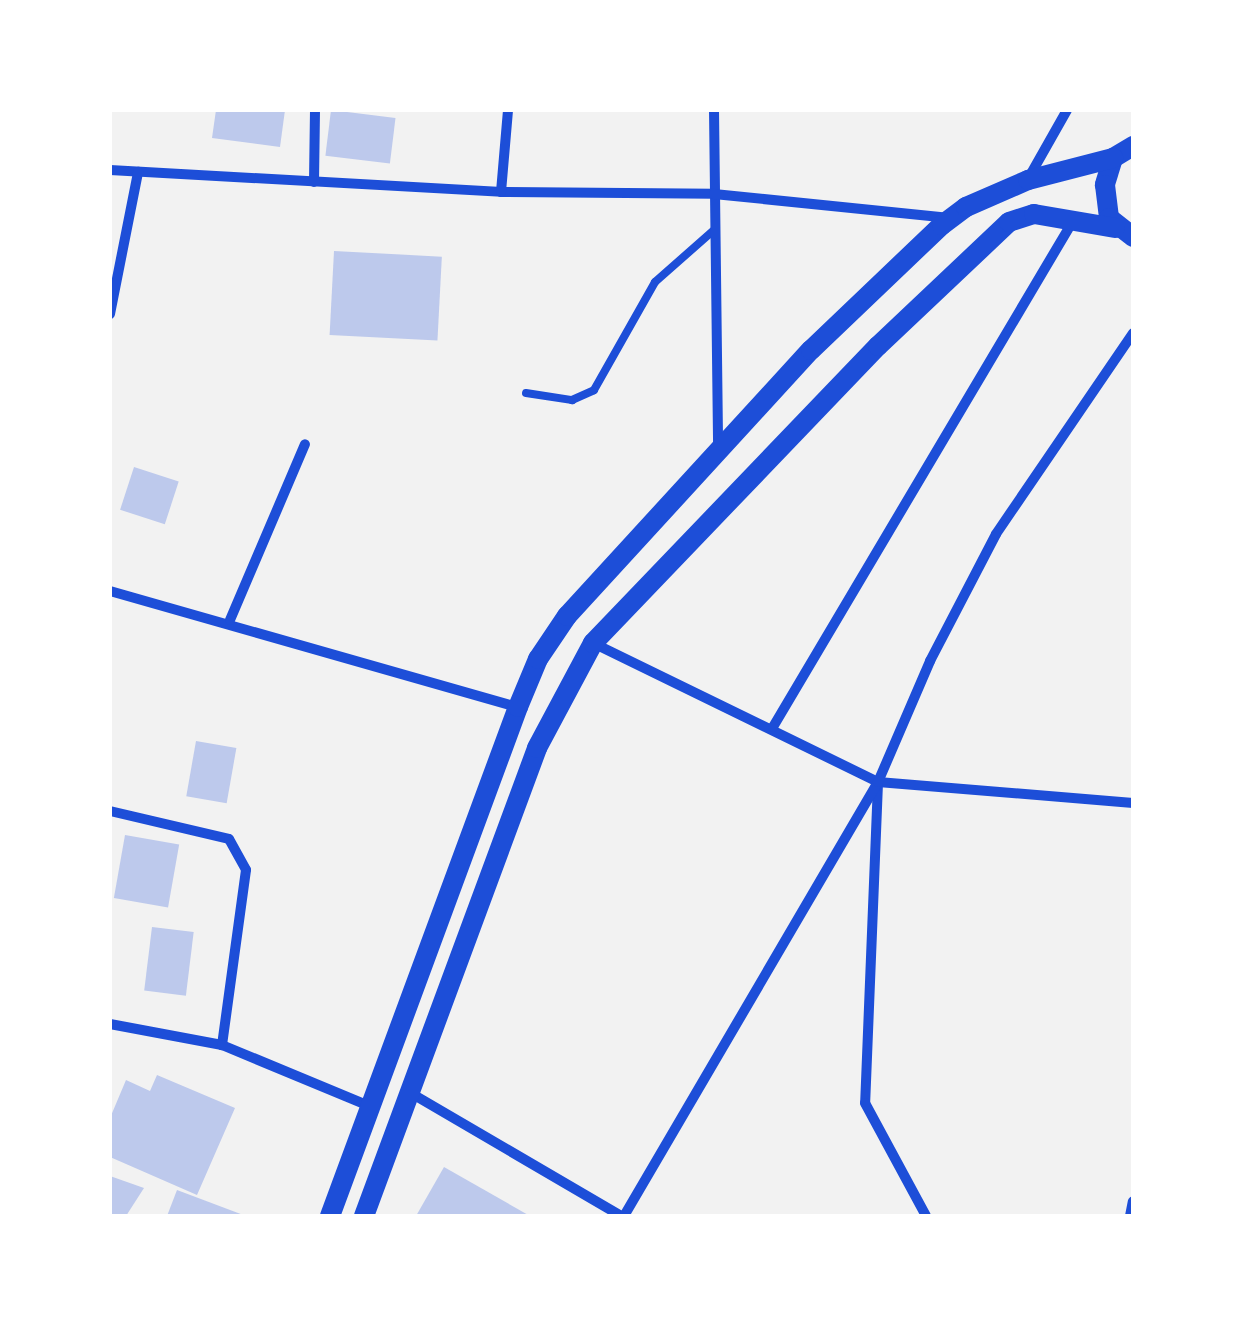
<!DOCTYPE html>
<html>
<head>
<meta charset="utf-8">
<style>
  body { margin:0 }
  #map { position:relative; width:1243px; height:1326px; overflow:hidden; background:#f2f2f2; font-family:"Public Sans",sans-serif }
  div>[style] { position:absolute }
  .building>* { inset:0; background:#bdc9ec; transform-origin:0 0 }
  .service>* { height:8px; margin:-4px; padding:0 4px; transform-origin:4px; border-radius:4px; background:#1d4ed8 }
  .minor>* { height:10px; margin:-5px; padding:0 5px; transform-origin:5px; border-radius:5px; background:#1d4ed8 }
  .secondary>* { height:20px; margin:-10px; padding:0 10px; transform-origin:10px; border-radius:10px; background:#1d4ed8 }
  span { translate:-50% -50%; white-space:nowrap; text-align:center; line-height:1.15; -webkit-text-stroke:8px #fff; paint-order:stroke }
  .frame { position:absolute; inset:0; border:112px solid #fff; pointer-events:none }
</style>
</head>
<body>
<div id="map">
  <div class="building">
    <i style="clip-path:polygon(216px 110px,285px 110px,280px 147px,212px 138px)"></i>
    <i style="left:331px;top:110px;width:65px;height:46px;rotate:7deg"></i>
    <i style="left:334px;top:251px;width:108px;height:84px;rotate:3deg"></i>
    <i style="left:134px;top:467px;width:47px;height:45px;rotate:18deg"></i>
    <i style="left:196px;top:741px;width:41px;height:56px;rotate:10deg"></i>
    <i style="left:125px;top:835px;width:55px;height:64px;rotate:10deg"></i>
    <i style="left:152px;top:927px;width:42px;height:64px;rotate:7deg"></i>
    <i style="clip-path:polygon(157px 1075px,235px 1108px,197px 1195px,110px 1157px,110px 1118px,126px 1080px,150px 1091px)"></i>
    <i style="clip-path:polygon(444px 1167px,530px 1216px,416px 1216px)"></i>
    <i style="clip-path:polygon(110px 1176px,144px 1188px,126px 1216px,110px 1216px)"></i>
    <i style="clip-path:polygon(177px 1190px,246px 1216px,167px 1216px)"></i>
  </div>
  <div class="service">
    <i style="left:526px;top:393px;width:47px;rotate:8.7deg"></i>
    <i style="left:572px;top:400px;width:24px;rotate:-24deg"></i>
    <i style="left:594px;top:390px;width:124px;rotate:-60.5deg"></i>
    <i style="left:655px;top:282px;width:79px;rotate:-41.4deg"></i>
  </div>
  <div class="minor">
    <i style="left:714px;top:110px;width:338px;rotate:89.3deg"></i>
    <i style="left:110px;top:170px;width:392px;rotate:3.2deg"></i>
    <i style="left:501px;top:192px;width:213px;rotate:0.5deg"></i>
    <i style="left:714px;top:194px;width:237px;rotate:5.8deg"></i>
    <i style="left:1028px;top:179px;width:79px;rotate:-60.5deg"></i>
    <i style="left:314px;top:182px;width:72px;rotate:-89.2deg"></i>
    <i style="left:501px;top:192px;width:82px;rotate:-85.1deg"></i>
    <i style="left:110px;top:314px;width:145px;rotate:-78.8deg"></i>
    <i style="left:110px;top:591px;width:424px;rotate:15.9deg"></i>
    <i style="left:230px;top:620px;width:191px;rotate:-66.9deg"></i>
    <i style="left:593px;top:643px;width:317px;rotate:26deg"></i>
    <i style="left:878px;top:782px;width:256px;rotate:4.7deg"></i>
    <i style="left:773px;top:727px;width:588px;rotate:-59.34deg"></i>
    <i style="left:878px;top:783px;width:320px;rotate:92.3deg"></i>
    <i style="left:865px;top:1103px;width:128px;rotate:61.6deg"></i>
    <i style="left:110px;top:811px;width:122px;rotate:13.2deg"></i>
    <i style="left:229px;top:839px;width:35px;rotate:61deg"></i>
    <i style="left:246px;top:870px;width:177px;rotate:97.8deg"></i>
    <i style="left:110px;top:1024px;width:114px;rotate:10.6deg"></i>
    <i style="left:222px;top:1045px;width:157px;rotate:22.5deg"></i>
    <i style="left:409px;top:1092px;width:246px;rotate:30.3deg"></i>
    <i style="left:624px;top:1216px;width:503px;rotate:-59.66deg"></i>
    <i style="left:878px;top:782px;width:132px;rotate:-66.7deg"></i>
    <i style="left:930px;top:661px;width:143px;rotate:-62.5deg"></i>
    <i style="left:996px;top:534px;width:243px;rotate:-55.7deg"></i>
    <i style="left:1130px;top:1216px;width:15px;rotate:-79deg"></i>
  </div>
  <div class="secondary">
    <i style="left:1133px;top:146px;width:23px;rotate:149deg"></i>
    <i style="left:1113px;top:158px;width:28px;rotate:107deg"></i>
    <i style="left:1105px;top:185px;width:33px;rotate:83deg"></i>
    <i style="left:1109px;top:218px;width:31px;rotate:38deg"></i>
    <i style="left:330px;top:1216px;width:543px;rotate:-69.73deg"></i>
    <i style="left:518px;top:707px;width:52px;rotate:-67.4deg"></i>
    <i style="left:538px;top:659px;width:52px;rotate:-56deg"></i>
    <i style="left:567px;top:616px;width:361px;rotate:-47.5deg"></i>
    <i style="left:811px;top:350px;width:181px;rotate:-43.7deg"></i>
    <i style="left:942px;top:225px;width:30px;rotate:-37deg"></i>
    <i style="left:966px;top:207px;width:68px;rotate:-23.5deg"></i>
    <i style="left:1028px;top:180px;width:88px;rotate:-14.5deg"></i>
    <i style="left:364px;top:1216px;width:499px;rotate:-69.7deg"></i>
    <i style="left:537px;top:748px;width:119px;rotate:-61.9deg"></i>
    <i style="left:593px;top:643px;width:412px;rotate:-46.2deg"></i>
    <i style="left:878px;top:346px;width:180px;rotate:-43.4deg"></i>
    <i style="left:1009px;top:222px;width:26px;rotate:-18deg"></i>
    <i style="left:1034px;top:214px;width:82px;rotate:9.8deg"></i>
  </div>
  <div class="frame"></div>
</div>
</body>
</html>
